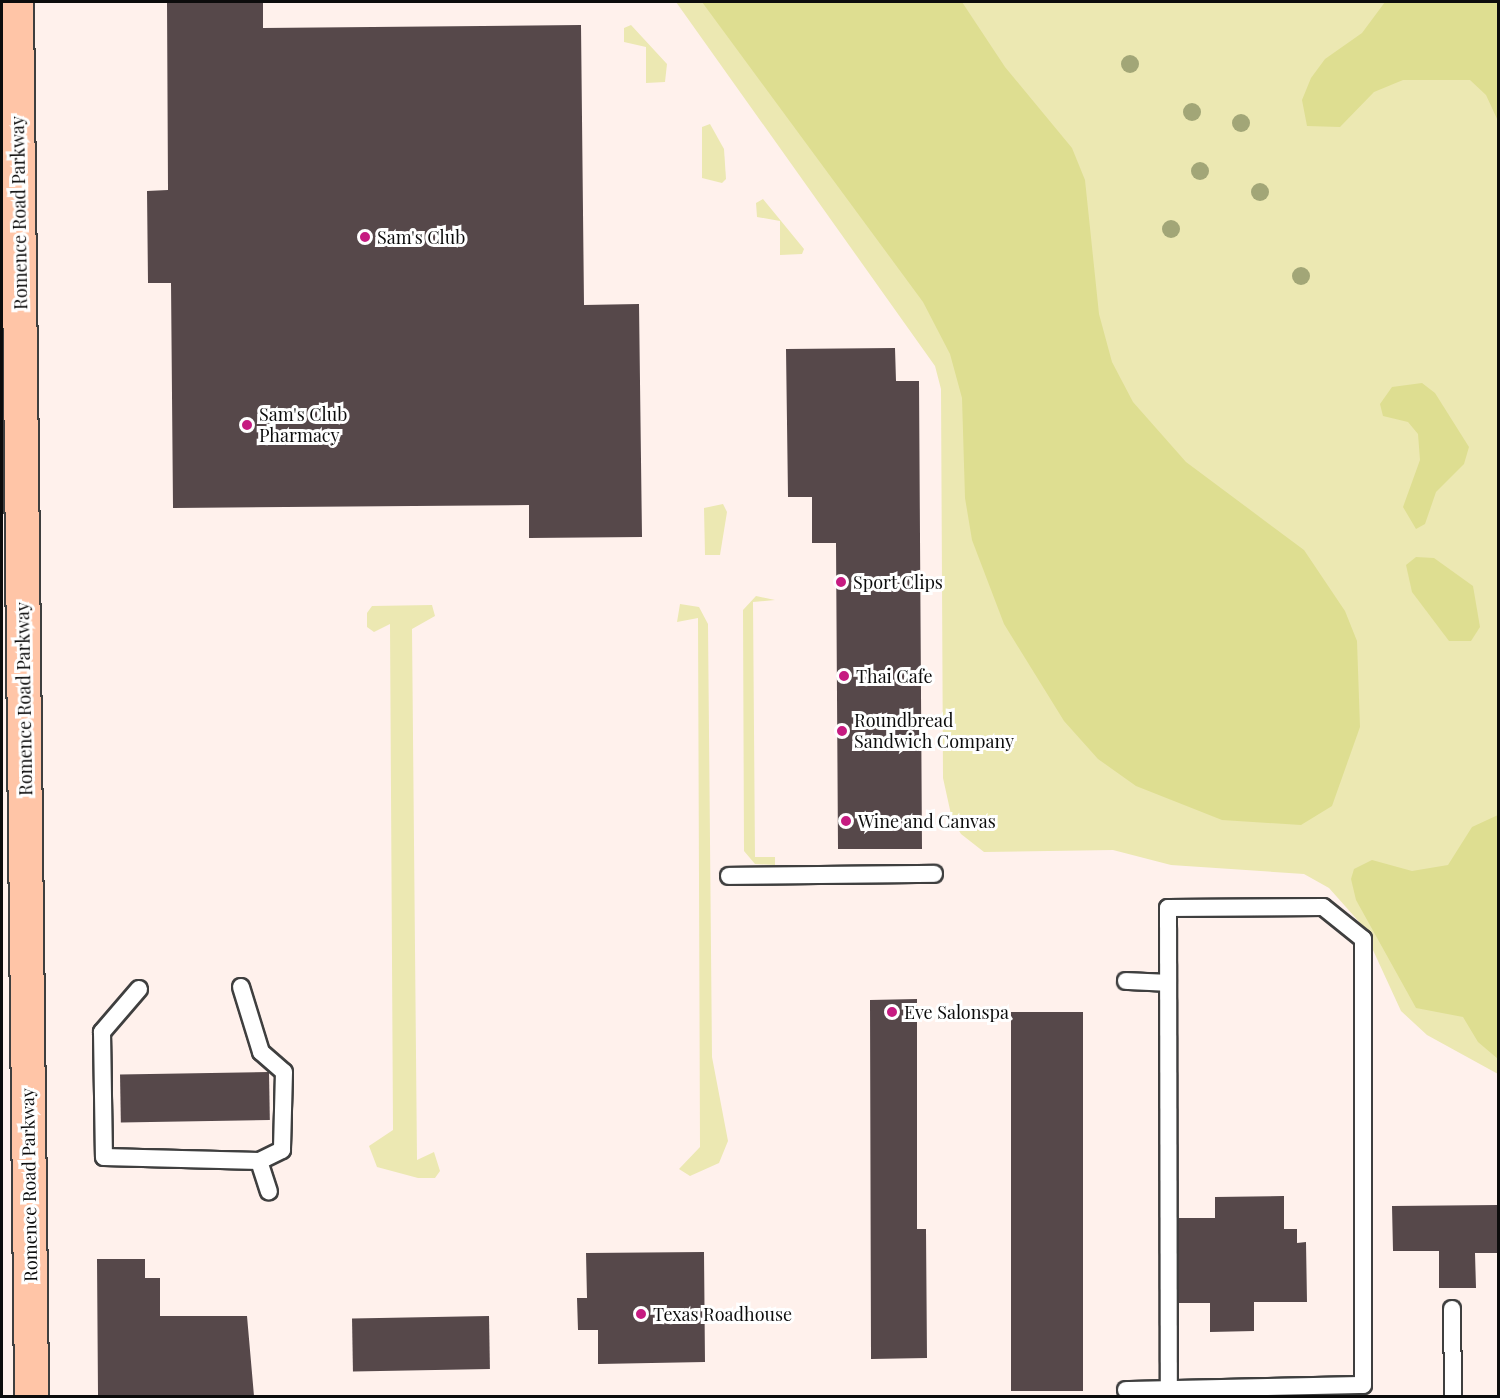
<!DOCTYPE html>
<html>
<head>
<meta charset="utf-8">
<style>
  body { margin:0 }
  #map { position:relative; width:1500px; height:1398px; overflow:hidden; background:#fff1ec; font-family:"Playfair Display",serif }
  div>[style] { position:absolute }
  .green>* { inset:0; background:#ece8b2 }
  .forest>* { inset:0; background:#dede91 }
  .building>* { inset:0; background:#56484a; transform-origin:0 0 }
  .roads { filter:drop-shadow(2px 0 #3f3f3f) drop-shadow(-2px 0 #3f3f3f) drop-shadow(0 2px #3f3f3f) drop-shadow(0 -2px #3f3f3f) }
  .lane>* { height:16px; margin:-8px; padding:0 8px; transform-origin:8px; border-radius:8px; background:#fff }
  .secondary>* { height:33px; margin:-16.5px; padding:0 16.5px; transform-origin:16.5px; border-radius:16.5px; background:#ffc5a7 }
  .trees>* { width:18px; height:18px; margin:-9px; border-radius:50%; background:#a2a677 }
  .dots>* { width:16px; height:16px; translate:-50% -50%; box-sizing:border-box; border:3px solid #fff; border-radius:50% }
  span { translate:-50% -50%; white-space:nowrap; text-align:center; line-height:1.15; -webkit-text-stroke:6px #fff; paint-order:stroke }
  .street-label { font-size:18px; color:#0c0c0c }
  .poi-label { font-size:18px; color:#0c0c0c }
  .left { translate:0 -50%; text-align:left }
  .frame { position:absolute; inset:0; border:3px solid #0c0c0c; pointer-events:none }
</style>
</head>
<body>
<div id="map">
  <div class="green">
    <i style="clip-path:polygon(676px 2px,1498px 2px,1498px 1074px,1427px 1035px,1401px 1011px,1361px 924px,1329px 888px,1304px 874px,1171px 865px,1113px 850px,984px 852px,961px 834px,952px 819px,943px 778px,941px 389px,935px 366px)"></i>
    <i style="clip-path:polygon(631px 25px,667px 64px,665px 82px,646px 83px,646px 47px,624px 42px,624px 28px)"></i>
    <i style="clip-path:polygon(710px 124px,724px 149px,726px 179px,722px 183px,702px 178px,702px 127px)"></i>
    <i style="clip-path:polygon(763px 199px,804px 249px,802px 254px,780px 255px,780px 221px,757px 217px,756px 203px)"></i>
    <i style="clip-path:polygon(723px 504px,727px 512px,720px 555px,705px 555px,704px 508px)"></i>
    <i style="clip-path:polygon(756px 596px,775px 600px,753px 602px,755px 857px,775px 857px,775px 865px,755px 864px,744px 851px,743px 610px)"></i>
    <i style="clip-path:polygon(680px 604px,699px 607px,708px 624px,712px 1057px,728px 1141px,719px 1163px,690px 1176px,679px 1169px,700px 1147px,698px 618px,677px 622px)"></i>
    <i style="clip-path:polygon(432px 605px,435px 616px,412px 629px,417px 1160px,434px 1152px,440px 1171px,435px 1178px,418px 1178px,377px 1167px,369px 1146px,393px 1130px,390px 624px,374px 632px,367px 627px,367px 613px,372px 606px)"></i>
  </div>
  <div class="forest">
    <i style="clip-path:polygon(702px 2px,962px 2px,1005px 67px,1072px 148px,1085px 180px,1099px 314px,1112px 362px,1133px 402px,1186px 462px,1304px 550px,1345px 611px,1357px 641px,1360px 727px,1332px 806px,1301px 825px,1222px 820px,1136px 786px,1098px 759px,1064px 721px,1004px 624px,972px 540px,965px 498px,962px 398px,950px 354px,923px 302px)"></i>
    <i style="clip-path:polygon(1385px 2px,1498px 3px,1498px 121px,1486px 95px,1470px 80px,1403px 80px,1374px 92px,1340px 127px,1307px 126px,1302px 100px,1311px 78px,1325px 59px,1362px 33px)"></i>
    <i style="clip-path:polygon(1422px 383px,1435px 393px,1469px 447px,1464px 464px,1436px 492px,1425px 524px,1416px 529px,1403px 507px,1420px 460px,1418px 434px,1408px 422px,1383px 416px,1380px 404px,1392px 387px)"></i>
    <i style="clip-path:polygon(1416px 557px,1434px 558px,1473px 586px,1480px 627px,1471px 641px,1449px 641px,1412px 592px,1406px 565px)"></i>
    <i style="clip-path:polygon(1498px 815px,1498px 1059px,1478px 1042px,1463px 1017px,1416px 1008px,1356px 900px,1351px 879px,1354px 869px,1372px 860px,1412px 871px,1448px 865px,1472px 827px)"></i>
  </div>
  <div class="building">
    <i style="clip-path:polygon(167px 2px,263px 2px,263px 28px,581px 25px,584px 305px,639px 304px,642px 537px,529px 538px,529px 505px,173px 508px,171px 283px,148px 283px,147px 191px,168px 190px)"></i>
    <i style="clip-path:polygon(895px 348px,896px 381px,919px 381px,922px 849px,838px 849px,836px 543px,812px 543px,812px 497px,788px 497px,786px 349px)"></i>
    <i style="clip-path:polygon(917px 999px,917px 1229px,926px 1229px,927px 1358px,871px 1359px,870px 1000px)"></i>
    <i style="left:1011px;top:1012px;width:72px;height:379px"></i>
    <i style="left:269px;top:1072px;width:48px;height:149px;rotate:89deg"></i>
    <i style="clip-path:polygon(1284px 1196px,1284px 1229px,1297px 1229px,1297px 1243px,1306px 1242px,1307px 1302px,1254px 1302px,1254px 1331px,1210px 1332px,1210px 1303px,1176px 1303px,1176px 1218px,1215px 1218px,1215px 1197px)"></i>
    <i style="clip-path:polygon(1498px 1205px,1498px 1253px,1475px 1253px,1476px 1288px,1439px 1288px,1439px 1251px,1393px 1251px,1392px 1206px)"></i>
    <i style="clip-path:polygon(704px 1252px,705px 1362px,598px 1364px,598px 1330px,578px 1330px,577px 1298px,587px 1298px,586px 1253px)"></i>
    <i style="clip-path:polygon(97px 1259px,145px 1259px,145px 1278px,160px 1278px,160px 1316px,247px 1316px,254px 1396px,98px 1396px)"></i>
    <i style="left:489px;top:1316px;width:53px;height:137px;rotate:89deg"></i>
  </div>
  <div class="roads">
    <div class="lane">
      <i style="left:729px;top:876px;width:205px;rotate:-0.6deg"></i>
      <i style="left:1126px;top:981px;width:42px;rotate:2.7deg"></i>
      <i style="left:241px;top:987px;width:68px;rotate:72.9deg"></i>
      <i style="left:261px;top:1052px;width:30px;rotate:41deg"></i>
      <i style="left:284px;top:1072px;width:78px;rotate:91.5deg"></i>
      <i style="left:282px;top:1150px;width:25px;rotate:154deg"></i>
      <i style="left:139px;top:989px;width:57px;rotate:130.7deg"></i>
      <i style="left:102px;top:1032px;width:125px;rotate:89.1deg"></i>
      <i style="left:104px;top:1157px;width:155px;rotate:1.5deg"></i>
      <i style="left:259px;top:1161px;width:32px;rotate:72deg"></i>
      <i style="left:1452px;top:1309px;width:87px;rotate:89.3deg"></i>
      <i style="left:1126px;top:1390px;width:237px;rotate:-1.2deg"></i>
      <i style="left:1363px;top:1385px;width:446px;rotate:-90deg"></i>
      <i style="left:1363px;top:939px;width:51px;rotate:-141.3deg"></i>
      <i style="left:1323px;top:907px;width:155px;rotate:179.6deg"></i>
      <i style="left:1168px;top:908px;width:481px;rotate:89.9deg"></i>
    </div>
    <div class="secondary">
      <i style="left:16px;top:2px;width:1394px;rotate:89.38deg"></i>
    </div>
  </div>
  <div class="trees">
    <i style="left:1130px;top:64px"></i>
    <i style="left:1192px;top:112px"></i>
    <i style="left:1241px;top:123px"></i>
    <i style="left:1200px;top:171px"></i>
    <i style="left:1260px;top:192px"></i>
    <i style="left:1171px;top:229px"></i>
    <i style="left:1301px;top:276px"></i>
  </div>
  <div class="dots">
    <i style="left:365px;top:237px;background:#c61b81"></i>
    <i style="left:247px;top:425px;background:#c61b81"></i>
    <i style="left:841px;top:582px;background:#c61b81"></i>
    <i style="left:844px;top:676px;background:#c61b81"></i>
    <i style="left:842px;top:731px;background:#c61b81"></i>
    <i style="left:846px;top:821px;background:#c61b81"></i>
    <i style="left:892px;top:1012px;background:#c61b81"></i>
    <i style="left:641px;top:1314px;background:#c61b81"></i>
  </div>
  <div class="street-label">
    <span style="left:19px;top:213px;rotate:-91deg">Romence Road Parkway</span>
    <span style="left:24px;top:699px;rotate:-91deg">Romence Road Parkway</span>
    <span style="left:29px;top:1185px;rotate:-91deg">Romence Road Parkway</span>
  </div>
  <div class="poi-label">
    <span class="left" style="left:377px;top:237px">Sam's Club</span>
    <span class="left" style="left:259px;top:425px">Sam's Club<br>Pharmacy</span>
    <span class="left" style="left:853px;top:582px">Sport Clips</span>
    <span class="left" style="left:856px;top:676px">Thai Cafe</span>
    <span class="left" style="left:854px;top:731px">Roundbread<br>Sandwich Company</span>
    <span class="left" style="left:858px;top:821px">Wine and Canvas</span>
    <span class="left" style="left:904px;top:1012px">Eve Salonspa</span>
    <span class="left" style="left:653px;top:1314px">Texas Roadhouse</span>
  </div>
  <div class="frame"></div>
</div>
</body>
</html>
